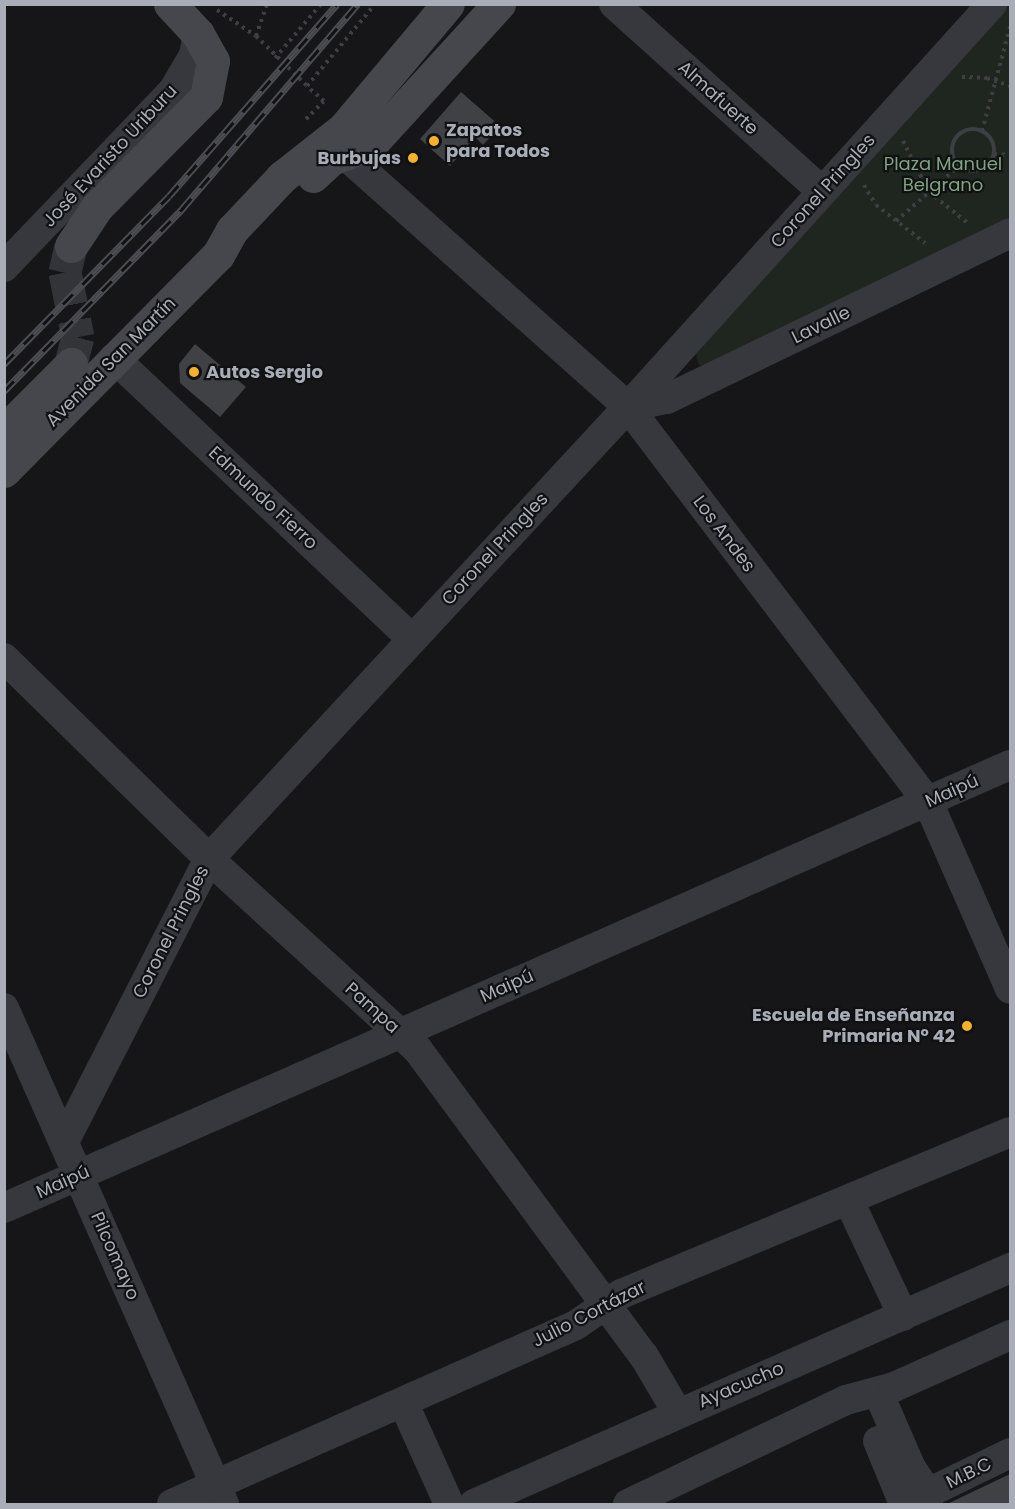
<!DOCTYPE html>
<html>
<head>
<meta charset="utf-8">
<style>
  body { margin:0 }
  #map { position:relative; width:1015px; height:1509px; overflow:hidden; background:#161618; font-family:Poppins,sans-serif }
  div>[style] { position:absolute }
  .green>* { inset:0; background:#1e261f }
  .building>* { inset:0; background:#404145 }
  .secondary-tunnel>* { height:33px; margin-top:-16.5px; transform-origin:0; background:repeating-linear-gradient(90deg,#333438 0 33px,transparent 0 49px) }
  .path>* { height:4px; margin-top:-2px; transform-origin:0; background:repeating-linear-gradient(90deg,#3d3f44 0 3px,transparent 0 7.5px) }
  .path>.ring { margin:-2px; padding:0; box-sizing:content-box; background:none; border:4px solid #3d3f44; border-radius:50% }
  .street>* { height:30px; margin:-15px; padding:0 15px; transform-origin:15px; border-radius:15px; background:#37383d }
  .secondary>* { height:33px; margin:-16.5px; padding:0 16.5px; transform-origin:16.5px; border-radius:16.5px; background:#45474d }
  .rail>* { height:7px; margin-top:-3.5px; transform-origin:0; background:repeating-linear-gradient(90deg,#111113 0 14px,#4a4c52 0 28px); box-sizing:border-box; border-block:2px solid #4a4c52 }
  .dots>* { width:16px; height:16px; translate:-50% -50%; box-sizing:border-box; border:3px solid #111113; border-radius:50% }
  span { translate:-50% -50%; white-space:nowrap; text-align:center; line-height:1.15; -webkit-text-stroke:4.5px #111113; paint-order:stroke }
  .street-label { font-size:18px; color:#a8adb8 }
  .poi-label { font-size:18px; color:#a8adb8; font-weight:700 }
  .left { translate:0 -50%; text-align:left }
  .right { translate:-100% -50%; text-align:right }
  .park-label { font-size:18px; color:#7fa381 }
  .frame { position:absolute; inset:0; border:6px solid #a8adb8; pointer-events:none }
</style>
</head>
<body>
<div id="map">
  <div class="green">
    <i style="clip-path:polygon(1005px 5px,1010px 5px,1010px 218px,707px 367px,699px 365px,696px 354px)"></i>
  </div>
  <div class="building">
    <i style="clip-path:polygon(461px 92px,500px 126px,483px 145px,475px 137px,450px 166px,420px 139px)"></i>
    <i style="clip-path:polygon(195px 344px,246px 387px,220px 417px,180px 383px,179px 364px)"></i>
    <i style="clip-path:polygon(1010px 1474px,1010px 1504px,947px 1504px)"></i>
  </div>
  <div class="secondary-tunnel">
    <i style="left:71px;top:246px;width:27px;rotate:103deg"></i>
    <i style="left:65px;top:272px;width:66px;rotate:78.7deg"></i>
    <i style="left:78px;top:337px;width:28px;rotate:105deg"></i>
  </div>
  <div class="path">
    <i style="left:217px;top:10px;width:47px;rotate:33.7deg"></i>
    <i style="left:256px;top:36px;width:71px;rotate:44.4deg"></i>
    <i style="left:307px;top:86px;width:107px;rotate:-50.3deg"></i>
    <i style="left:256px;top:36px;width:34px;rotate:-71deg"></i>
    <i style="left:275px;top:58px;width:71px;rotate:-49.6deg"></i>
    <i style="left:962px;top:77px;width:25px;rotate:2deg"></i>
    <i style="left:987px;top:78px;width:24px;rotate:19deg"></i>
    <i style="left:306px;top:119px;width:25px;rotate:-45deg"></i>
    <i style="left:324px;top:101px;width:23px;rotate:-139deg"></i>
    <i class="ring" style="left:952px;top:129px;width:38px;height:38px"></i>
    <i style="left:982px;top:131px;width:108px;rotate:-74.9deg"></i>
    <i style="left:903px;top:141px;width:57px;rotate:63deg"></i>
    <i style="left:929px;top:192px;width:51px;rotate:38.7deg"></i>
    <i style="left:994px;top:154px;width:16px;rotate:4deg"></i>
    <i style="left:864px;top:185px;width:23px;rotate:59deg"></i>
    <i style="left:876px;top:205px;width:62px;rotate:37.8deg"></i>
    <i style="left:896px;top:221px;width:84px;rotate:-41.1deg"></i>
  </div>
  <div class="street">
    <i style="left:614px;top:4px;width:280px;rotate:42deg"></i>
    <i style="left:343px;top:153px;width:382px;rotate:41.7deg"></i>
    <i style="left:628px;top:407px;width:496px;rotate:52.8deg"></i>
    <i style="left:928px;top:802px;width:204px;rotate:66.3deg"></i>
    <i style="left:4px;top:267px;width:244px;rotate:-46.2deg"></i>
    <i style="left:173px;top:91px;width:42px;rotate:-59.7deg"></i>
    <i style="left:194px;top:55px;width:21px;rotate:-79deg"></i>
    <i style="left:114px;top:358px;width:408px;rotate:43.3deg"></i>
    <i style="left:628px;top:407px;width:40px;rotate:-12deg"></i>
    <i style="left:667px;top:399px;width:381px;rotate:-25.8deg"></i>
    <i style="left:4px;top:658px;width:287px;rotate:44.4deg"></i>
    <i style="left:209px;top:859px;width:283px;rotate:42.4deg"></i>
    <i style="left:418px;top:1050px;width:380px;rotate:53.6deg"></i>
    <i style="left:644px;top:1356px;width:65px;rotate:59.5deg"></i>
    <i style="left:4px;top:1008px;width:543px;rotate:66.08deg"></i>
    <i style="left:65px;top:1140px;width:316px;rotate:-62.9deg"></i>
    <i style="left:209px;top:859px;width:616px;rotate:-47.17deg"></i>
    <i style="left:628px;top:407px;width:543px;rotate:-47.91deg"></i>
    <i style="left:849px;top:1201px;width:127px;rotate:64.8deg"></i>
    <i style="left:4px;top:1208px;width:1099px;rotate:-23.77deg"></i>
    <i style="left:878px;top:1392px;width:83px;rotate:66.5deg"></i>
    <i style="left:911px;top:1468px;width:30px;rotate:56deg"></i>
    <i style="left:928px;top:1493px;width:11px;rotate:90deg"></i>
    <i style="left:403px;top:1402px;width:112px;rotate:65.7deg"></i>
    <i style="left:878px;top:1441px;width:68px;rotate:67.6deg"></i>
    <i style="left:928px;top:1493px;width:91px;rotate:-26deg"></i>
    <i style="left:172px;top:1504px;width:442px;rotate:-23.9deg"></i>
    <i style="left:576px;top:1325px;width:55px;rotate:-34.6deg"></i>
    <i style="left:621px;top:1294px;width:421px;rotate:-22.6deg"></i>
    <i style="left:474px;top:1504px;width:586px;rotate:-23.76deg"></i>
    <i style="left:628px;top:1504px;width:242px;rotate:-25.5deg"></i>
    <i style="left:846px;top:1400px;width:50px;rotate:-15.2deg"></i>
    <i style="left:894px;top:1387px;width:127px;rotate:-24.1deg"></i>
  </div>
  <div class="secondary">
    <i style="left:313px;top:176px;width:25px;rotate:-43deg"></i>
    <i style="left:331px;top:159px;width:43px;rotate:-20.6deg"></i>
    <i style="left:371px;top:144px;width:190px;rotate:-47.6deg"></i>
    <i style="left:71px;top:246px;width:47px;rotate:-56.3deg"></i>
    <i style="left:97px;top:207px;width:155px;rotate:-45.3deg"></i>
    <i style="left:206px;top:97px;width:37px;rotate:-79deg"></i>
    <i style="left:213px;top:61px;width:31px;rotate:-119deg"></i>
    <i style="left:198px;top:34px;width:41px;rotate:-133deg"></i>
    <i style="left:4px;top:431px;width:95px;rotate:-45deg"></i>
    <i style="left:4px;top:471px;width:304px;rotate:-45.3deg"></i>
    <i style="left:218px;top:255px;width:29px;rotate:-61deg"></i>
    <i style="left:232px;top:230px;width:73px;rotate:-46.7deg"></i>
    <i style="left:282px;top:177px;width:78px;rotate:-38.2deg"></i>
    <i style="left:343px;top:129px;width:163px;rotate:-50deg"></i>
  </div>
  <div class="rail">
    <i style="left:4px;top:364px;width:235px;rotate:-45.5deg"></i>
    <i style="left:169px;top:196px;width:255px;rotate:-48.8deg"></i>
    <i style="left:4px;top:391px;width:255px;rotate:-45.6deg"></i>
    <i style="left:182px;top:209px;width:270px;rotate:-49.4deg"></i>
  </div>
  <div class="dots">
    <i style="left:434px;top:141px;background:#f2b134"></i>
    <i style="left:413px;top:158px;background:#f2b134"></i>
    <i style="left:194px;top:372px;background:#f2b134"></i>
    <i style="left:967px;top:1026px;background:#f2b134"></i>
  </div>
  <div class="street-label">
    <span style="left:718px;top:98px;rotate:42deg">Almafuerte</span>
    <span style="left:110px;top:156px;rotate:-47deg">José Evaristo Uriburu</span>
    <span style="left:823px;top:191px;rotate:-48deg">Coronel Pringles</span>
    <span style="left:821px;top:325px;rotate:-26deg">Lavalle</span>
    <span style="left:111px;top:362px;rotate:-45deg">Avenida San Martín</span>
    <span style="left:263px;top:498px;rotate:43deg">Edmundo Fierro</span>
    <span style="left:724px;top:534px;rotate:53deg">Los Andes</span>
    <span style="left:495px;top:549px;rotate:-47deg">Coronel Pringles</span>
    <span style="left:952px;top:791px;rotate:-24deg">Maipú</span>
    <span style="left:171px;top:932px;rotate:-63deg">Coronel Pringles</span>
    <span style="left:507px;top:986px;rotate:-24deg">Maipú</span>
    <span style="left:372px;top:1008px;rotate:42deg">Pampa</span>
    <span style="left:63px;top:1182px;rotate:-24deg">Maipú</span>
    <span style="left:115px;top:1256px;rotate:66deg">Pilcomayo</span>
    <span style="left:589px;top:1314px;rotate:-27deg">Julio Cortázar</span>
    <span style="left:741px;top:1385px;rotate:-23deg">Ayacucho</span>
    <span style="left:969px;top:1473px;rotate:-26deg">M.B.C</span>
  </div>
  <div class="poi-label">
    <span class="left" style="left:446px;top:141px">Zapatos<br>para Todos</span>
    <span class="right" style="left:401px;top:158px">Burbujas</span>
    <span class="left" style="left:206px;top:372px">Autos Sergio</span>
    <span class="right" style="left:955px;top:1026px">Escuela de Enseñanza<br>Primaria Nº 42</span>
  </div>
  <div class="park-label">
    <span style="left:943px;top:175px">Plaza Manuel<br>Belgrano</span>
  </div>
  <div class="frame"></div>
</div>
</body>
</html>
